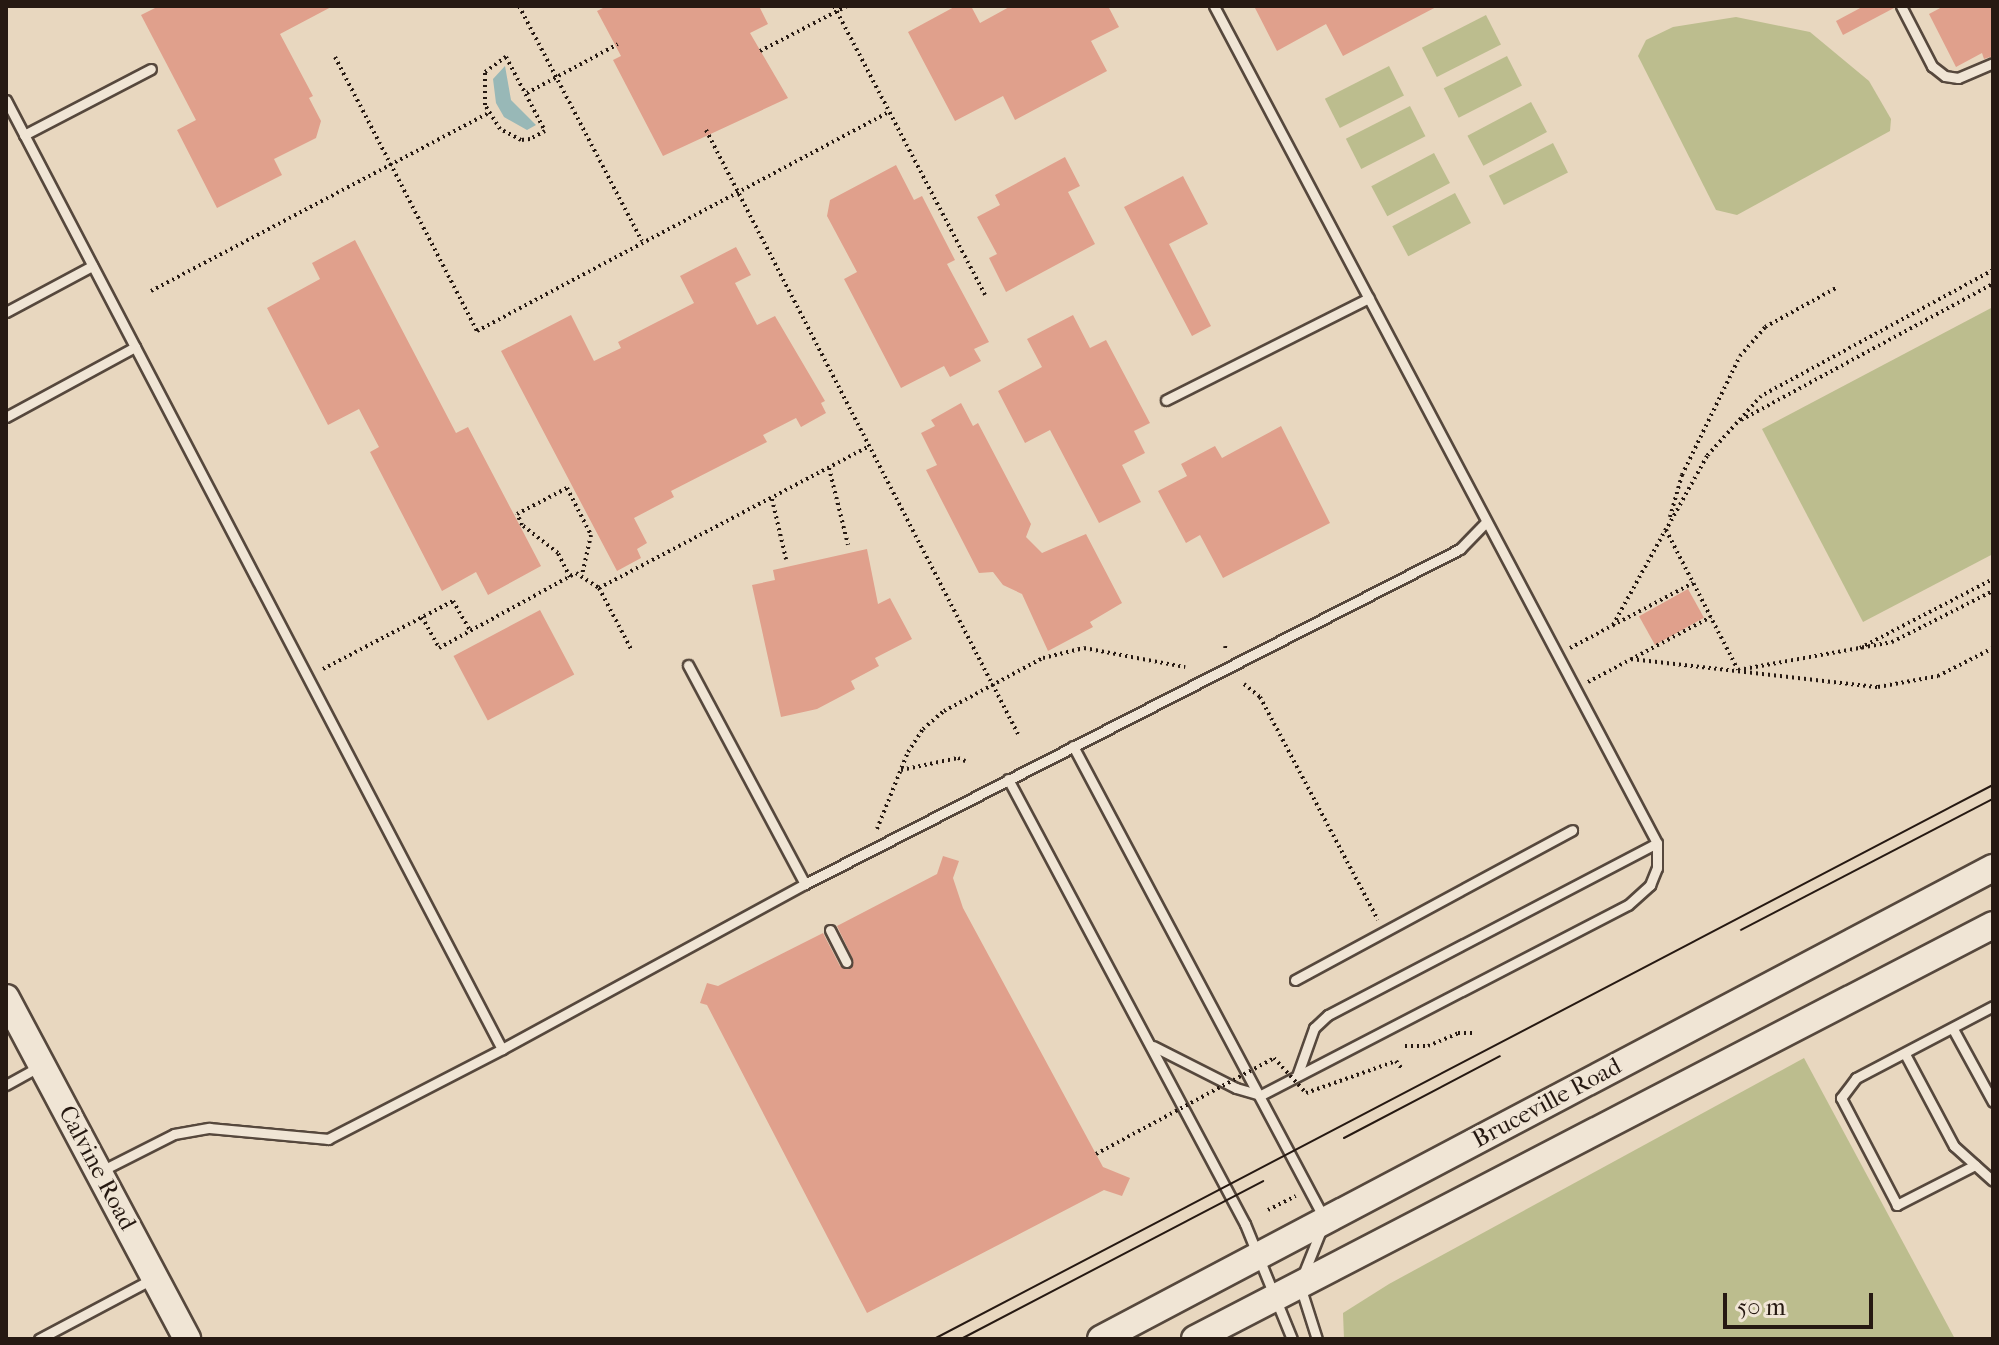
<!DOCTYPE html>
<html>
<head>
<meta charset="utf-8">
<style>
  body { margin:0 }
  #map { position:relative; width:1999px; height:1345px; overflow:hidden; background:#e8d7bf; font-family:"IM FELL French Canon",serif }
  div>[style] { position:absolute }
  .green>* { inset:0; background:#bcbd8e; transform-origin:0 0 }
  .water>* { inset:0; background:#98b8b7 }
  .building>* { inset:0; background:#e0a08c; transform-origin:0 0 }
  .path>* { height:4px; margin-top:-2px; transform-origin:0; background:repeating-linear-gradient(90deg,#261912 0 2px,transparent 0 6px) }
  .roads { filter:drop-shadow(2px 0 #56483d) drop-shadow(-2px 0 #56483d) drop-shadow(0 2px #56483d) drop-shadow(0 -2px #56483d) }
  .lane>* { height:9px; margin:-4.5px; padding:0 4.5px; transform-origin:4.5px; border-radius:4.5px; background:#f0e5d5 }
  .secondary>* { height:26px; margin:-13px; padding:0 13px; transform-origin:13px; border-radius:13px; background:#f0e5d5 }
  .tram>* { height:2px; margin:-1px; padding:0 1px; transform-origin:1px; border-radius:1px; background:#261912 }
  .path-bridge>* { height:4px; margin-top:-2px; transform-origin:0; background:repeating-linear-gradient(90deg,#261912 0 2px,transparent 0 6px) }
  span { translate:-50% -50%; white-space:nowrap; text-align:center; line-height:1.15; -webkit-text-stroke:6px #f0e5d5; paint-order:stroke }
  .street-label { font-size:24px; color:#261912 }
  .frame { position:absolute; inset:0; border:8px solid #261912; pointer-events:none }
  .scale { position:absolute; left:1723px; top:1293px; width:150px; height:36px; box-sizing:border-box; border:4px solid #261912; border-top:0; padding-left:10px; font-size:24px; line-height:28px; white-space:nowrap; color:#261912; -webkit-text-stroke:6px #f0e5d5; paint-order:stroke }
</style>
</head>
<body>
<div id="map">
  <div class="green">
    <i style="left:1486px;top:15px;width:33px;height:72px;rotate:63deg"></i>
    <i style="clip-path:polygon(1736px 17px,1810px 32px,1869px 81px,1891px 119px,1890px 131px,1737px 215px,1716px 210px,1638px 56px,1646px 40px,1673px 27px)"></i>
    <i style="left:1507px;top:56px;width:33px;height:71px;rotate:63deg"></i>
    <i style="left:1389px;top:66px;width:33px;height:72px;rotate:63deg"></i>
    <i style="left:1531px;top:102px;width:34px;height:72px;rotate:62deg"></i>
    <i style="left:1410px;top:106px;width:34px;height:72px;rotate:63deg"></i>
    <i style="left:1553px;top:143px;width:33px;height:72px;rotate:63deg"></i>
    <i style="left:1434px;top:153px;width:34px;height:71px;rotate:62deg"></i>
    <i style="left:1455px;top:193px;width:34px;height:71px;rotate:62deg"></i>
    <i style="clip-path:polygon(1993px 307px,1993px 554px,1863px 622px,1762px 429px)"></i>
    <i style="clip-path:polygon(1804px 1058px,1955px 1339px,1344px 1339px,1343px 1313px,1389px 1284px)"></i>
  </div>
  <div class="water">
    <i style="clip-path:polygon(505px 66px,511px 100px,536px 125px,527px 130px,504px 117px,496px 103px,493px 79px)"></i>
  </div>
  <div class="building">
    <i style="clip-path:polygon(159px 6px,333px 6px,280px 34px,313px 96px,309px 98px,321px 121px,316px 138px,274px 159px,282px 175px,217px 208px,177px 130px,196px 120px,141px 15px)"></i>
    <i style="clip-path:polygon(607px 6px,759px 6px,768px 24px,750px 33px,788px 98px,663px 156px,613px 60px,621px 56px,597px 11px)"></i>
    <i style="clip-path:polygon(956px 6px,971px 6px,980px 23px,1011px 6px,1108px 6px,1119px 27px,1091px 41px,1107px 71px,1015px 120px,1003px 96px,955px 121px,908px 32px)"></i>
    <i style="clip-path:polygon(1254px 6px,1438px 6px,1343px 56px,1326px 24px,1277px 51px)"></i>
    <i style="clip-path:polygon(1864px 6px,1894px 8px,1843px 35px,1836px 21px)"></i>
    <i style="clip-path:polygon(1944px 6px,1993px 6px,1993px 56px,1984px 59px,1982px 53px,1956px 67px,1929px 14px)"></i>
    <i style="clip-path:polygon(1065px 157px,1080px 186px,1068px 192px,1095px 244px,1006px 292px,989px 258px,997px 254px,977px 217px,1000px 205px,995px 195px)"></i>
    <i style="clip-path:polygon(896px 165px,914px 200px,922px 196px,955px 260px,947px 264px,989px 342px,974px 349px,981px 361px,950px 377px,944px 366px,901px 388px,844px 279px,857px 272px,827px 216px,830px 200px)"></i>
    <i style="clip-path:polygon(1183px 176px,1208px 224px,1169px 244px,1211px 326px,1192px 336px,1124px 207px)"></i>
    <i style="clip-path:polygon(355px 240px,456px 433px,468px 427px,541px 566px,488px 595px,476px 572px,442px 591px,370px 452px,379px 447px,359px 409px,328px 425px,267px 308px,320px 279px,312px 263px)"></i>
    <i style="clip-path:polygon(736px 247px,751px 275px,735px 283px,757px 325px,775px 316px,825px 401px,821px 403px,826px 413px,801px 427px,796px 418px,763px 435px,767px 442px,671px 491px,674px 497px,634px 518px,647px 543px,637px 549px,641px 558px,617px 571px,501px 351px,571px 315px,594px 361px,621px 348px,618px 342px,694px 303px,680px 276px)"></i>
    <i style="clip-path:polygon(1073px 315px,1090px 348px,1106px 340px,1150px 423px,1134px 431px,1145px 453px,1122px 465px,1141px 502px,1099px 523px,1050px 430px,1025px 443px,998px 391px,1042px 367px,1027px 339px)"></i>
    <i style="clip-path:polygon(961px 403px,973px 426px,978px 423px,1031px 524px,1026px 537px,1042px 553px,1086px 534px,1122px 603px,1090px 622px,1093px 627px,1048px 651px,1022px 594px,1003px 585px,993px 572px,979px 573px,926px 470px,937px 465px,921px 433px,935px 426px,931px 420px)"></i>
    <i style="clip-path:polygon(1281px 426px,1330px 523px,1223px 578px,1200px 535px,1186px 543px,1158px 491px,1187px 476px,1181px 464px,1215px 446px,1222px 458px)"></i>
    <i style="clip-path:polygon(867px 549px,878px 604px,890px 598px,912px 639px,875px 658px,879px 666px,851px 681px,855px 689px,817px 709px,781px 717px,752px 585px,775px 580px,773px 570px)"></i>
    <i style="left:1688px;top:589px;width:33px;height:56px;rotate:61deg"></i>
    <i style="left:540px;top:610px;width:73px;height:98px;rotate:62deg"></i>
    <i style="clip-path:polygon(943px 856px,959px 861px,953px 878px,963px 908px,1103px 1167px,1130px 1178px,1122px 1196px,1104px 1190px,867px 1313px,707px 1005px,700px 1003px,707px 983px,718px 986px,823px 933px,840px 966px,850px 968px,853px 959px,837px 926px,937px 874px)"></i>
  </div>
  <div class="path">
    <i style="left:519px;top:6px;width:265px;rotate:62.4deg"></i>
    <i style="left:834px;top:6px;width:326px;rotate:62.4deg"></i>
    <i style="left:760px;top:51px;width:98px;rotate:-27.3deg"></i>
    <i style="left:335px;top:57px;width:309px;rotate:62.6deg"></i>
    <i style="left:477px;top:331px;width:467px;rotate:-28deg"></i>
    <i style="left:506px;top:57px;width:84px;rotate:62.2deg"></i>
    <i style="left:545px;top:131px;width:17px;rotate:152deg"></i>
    <i style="left:530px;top:139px;width:9px;rotate:174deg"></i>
    <i style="left:521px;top:140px;width:24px;rotate:-152deg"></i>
    <i style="left:500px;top:129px;width:28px;rotate:-122deg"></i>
    <i style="left:485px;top:105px;width:33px;rotate:-90deg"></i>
    <i style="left:485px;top:72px;width:26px;rotate:-36deg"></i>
    <i style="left:527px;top:93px;width:103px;rotate:-28.3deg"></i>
    <i style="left:706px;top:130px;width:680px;rotate:62.68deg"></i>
    <i style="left:1993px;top:270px;width:264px;rotate:151.5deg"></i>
    <i style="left:1761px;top:396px;width:81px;rotate:132deg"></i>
    <i style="left:1707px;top:456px;width:85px;rotate:119deg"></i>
    <i style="left:1666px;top:530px;width:157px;rotate:62.8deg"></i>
    <i style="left:1738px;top:670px;width:157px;rotate:-10.3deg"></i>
    <i style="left:1892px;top:642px;width:113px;rotate:-26.8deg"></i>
    <i style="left:151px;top:291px;width:381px;rotate:-27.8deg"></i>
    <i style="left:1741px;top:420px;width:286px;rotate:-28.4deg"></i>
    <i style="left:829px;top:468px;width:79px;rotate:76.1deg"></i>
    <i style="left:772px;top:499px;width:62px;rotate:76.9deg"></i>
    <i style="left:1670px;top:517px;width:44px;rotate:-74.1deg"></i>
    <i style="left:1682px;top:475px;width:132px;rotate:-64deg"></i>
    <i style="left:1740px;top:356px;width:38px;rotate:-49deg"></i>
    <i style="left:1765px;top:327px;width:81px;rotate:-28.8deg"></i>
    <i style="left:570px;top:577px;width:27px;rotate:-117deg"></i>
    <i style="left:558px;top:553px;width:46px;rotate:-142.1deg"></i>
    <i style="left:522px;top:525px;width:12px;rotate:-114deg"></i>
    <i style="left:517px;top:514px;width:56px;rotate:-27.5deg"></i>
    <i style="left:567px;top:488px;width:53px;rotate:62.9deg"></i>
    <i style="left:591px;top:535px;width:41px;rotate:102.7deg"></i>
    <i style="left:599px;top:588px;width:305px;rotate:-27.7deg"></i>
    <i style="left:422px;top:617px;width:35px;rotate:61deg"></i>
    <i style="left:439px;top:648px;width:156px;rotate:-28.7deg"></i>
    <i style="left:576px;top:573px;width:27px;rotate:33deg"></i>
    <i style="left:599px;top:588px;width:69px;rotate:62.3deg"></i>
    <i style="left:1613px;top:625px;width:110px;rotate:-61.1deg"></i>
    <i style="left:1225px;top:646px;width:4px;rotate:76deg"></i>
    <i style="left:1570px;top:648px;width:139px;rotate:-27.9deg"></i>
    <i style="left:1860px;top:648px;width:150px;rotate:-27.4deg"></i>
    <i style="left:1631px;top:659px;width:249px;rotate:6.5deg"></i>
    <i style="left:1878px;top:687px;width:61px;rotate:-10.4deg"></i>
    <i style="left:1938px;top:676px;width:62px;rotate:-27deg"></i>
    <i style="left:323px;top:669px;width:147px;rotate:-27.6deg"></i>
    <i style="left:453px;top:601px;width:34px;rotate:60deg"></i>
    <i style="left:1588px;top:682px;width:139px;rotate:-27.9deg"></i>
    <i style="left:1244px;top:684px;width:21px;rotate:39deg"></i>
    <i style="left:1260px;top:697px;width:252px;rotate:62.1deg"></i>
    <i style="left:901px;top:770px;width:58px;rotate:-11.9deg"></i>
    <i style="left:958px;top:758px;width:8px;rotate:23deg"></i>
    <i style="left:877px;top:829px;width:83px;rotate:-68.1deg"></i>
    <i style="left:908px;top:752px;width:27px;rotate:-57deg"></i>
    <i style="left:923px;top:729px;width:28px;rotate:-41deg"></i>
    <i style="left:944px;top:711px;width:112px;rotate:-28.2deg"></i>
    <i style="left:1043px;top:658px;width:42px;rotate:-13.7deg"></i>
    <i style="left:1084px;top:648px;width:103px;rotate:10.7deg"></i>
    <i style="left:1405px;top:1046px;width:23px"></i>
    <i style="left:1428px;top:1046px;width:33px;rotate:-23deg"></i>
    <i style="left:1458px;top:1033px;width:14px"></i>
    <i style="left:1268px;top:1210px;width:31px;rotate:-27deg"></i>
  </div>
  <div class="roads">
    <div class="lane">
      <i style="left:1901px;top:6px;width:68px;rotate:62.7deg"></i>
      <i style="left:1932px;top:66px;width:16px;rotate:38deg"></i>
      <i style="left:1945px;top:76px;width:13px;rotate:9deg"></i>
      <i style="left:1958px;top:78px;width:38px;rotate:-23deg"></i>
      <i style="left:6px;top:100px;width:1071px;rotate:62.41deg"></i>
      <i style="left:502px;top:1049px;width:345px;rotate:-28.6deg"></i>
      <i style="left:805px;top:884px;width:736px;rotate:-27.09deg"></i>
      <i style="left:1460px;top:549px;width:37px;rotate:-46deg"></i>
      <i style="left:24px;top:135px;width:143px;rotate:-27.5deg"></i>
      <i style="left:6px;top:312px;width:98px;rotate:-28.1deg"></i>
      <i style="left:1166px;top:400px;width:227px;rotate:-26.7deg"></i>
      <i style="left:6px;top:417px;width:147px;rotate:-28.5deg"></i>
      <i style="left:688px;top:665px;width:248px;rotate:61.9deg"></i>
      <i style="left:1073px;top:746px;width:537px;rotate:62deg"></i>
      <i style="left:1325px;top:1220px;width:59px;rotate:111.8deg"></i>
      <i style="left:1008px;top:779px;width:504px;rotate:61.96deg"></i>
      <i style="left:1245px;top:1224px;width:124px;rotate:67.8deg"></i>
      <i style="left:830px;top:930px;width:36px;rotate:63deg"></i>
      <i style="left:1295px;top:980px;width:315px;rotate:-28.4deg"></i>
      <i style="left:1953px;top:1029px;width:83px;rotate:61.3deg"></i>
      <i style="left:1153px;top:1046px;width:93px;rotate:26.8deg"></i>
      <i style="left:1236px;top:1088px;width:26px;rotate:16deg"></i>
      <i style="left:1261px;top:1095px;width:413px;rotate:-27.4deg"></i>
      <i style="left:1628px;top:905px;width:30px;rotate:-42deg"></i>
      <i style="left:1650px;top:885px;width:18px;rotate:-68deg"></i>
      <i style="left:1657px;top:868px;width:25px;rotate:-90deg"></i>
      <i style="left:1657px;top:843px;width:947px;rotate:-117.89deg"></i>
      <i style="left:1905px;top:1054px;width:104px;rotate:62deg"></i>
      <i style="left:1954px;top:1146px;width:52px;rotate:41.9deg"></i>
      <i style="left:1297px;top:1076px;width:51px;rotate:-70.5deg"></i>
      <i style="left:1314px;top:1028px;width:19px;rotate:-43deg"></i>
      <i style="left:1328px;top:1015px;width:371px;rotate:-27.6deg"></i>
      <i style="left:6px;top:1085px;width:38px;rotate:-29deg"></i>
      <i style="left:1975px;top:1165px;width:88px;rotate:152.9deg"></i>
      <i style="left:1897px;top:1205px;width:121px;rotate:-117.6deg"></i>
      <i style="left:1841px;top:1098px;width:25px;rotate:-53deg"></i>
      <i style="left:1856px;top:1078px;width:155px;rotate:-27.7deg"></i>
      <i style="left:101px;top:1171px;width:82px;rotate:-26.9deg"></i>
      <i style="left:174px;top:1134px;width:36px;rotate:-10deg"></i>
      <i style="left:209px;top:1128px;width:120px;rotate:5.3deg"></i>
      <i style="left:328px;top:1139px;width:196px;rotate:-27.3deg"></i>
      <i style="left:1301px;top:1289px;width:52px;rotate:72.3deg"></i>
      <i style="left:39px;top:1339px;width:128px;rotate:-28deg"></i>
    </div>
    <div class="secondary">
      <i style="left:6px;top:998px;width:386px;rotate:62deg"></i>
      <i style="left:1101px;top:1339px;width:1009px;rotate:-27.84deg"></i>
      <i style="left:1195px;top:1339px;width:899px;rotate:-27.42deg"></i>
    </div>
  </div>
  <div class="tram">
    <i style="left:1741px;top:930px;width:284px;rotate:-27.5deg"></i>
    <i style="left:1344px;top:1138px;width:176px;rotate:-27.7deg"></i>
    <i style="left:934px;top:1339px;width:1195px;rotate:-27.62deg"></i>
    <i style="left:961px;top:1339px;width:341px;rotate:-27.6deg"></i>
  </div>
  <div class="path-bridge">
    <i style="left:1096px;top:1154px;width:202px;rotate:-28.3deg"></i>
    <i style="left:1274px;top:1058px;width:47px;rotate:47.6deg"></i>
    <i style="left:1306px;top:1093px;width:96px;rotate:-19.6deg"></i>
    <i style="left:1396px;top:1061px;width:10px;rotate:53deg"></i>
  </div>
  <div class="street-label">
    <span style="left:1547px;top:1103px;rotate:-28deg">Bruceville Road</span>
    <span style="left:97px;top:1168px;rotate:62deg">Calvine Road</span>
  </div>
  <div class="frame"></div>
  <div class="scale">50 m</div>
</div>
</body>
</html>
